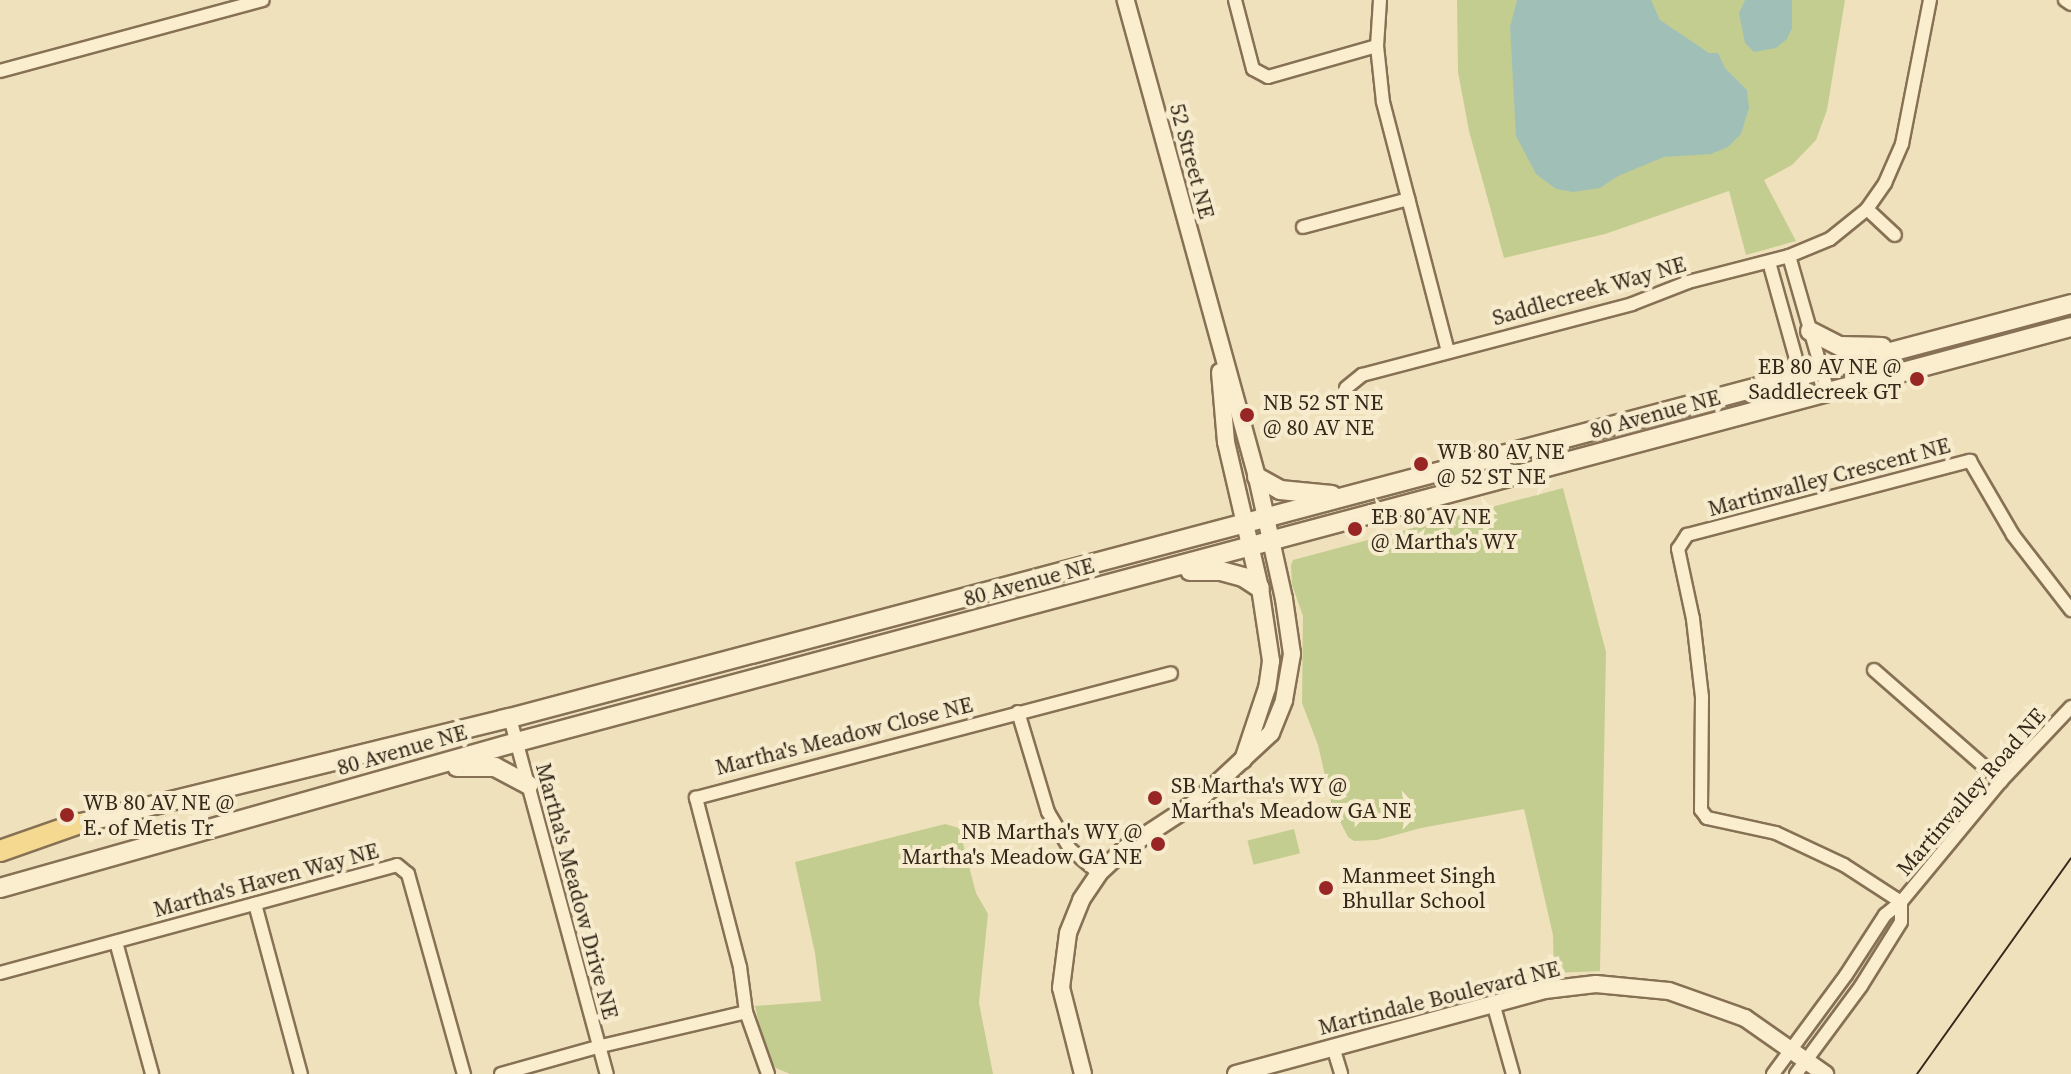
<!DOCTYPE html>
<html>
<head>
<meta charset="utf-8">
<style>
  body { margin:0 }
  #map { position:relative; width:2071px; height:1074px; overflow:hidden; background:#efe1bc; font-family:"Source Serif 4",serif }
  div>[style] { position:absolute }
  .green>* { inset:0; background:#c4cd90; transform-origin:0 0 }
  .water>* { inset:0; background:#a0c0b7 }
  .roads { filter:drop-shadow(2px 0 #877155) drop-shadow(-2px 0 #877155) drop-shadow(0 2px #877155) drop-shadow(0 -2px #877155) }
  .minor>* { height:12px; margin:-6px; padding:0 6px; transform-origin:6px; border-radius:6px; background:#faeecf }
  .tertiary>* { height:16px; margin:-8px; padding:0 8px; transform-origin:8px; border-radius:8px; background:#faeecf }
  .secondary>* { height:18px; margin:-9px; padding:0 9px; transform-origin:9px; border-radius:9px; background:#faeecf }
  .primary>* { height:20px; margin:-10px; padding:0 10px; transform-origin:10px; border-radius:10px; background:#f5d991 }
  .tram>* { height:2px; margin:-1px; padding:0 1px; transform-origin:1px; border-radius:1px; background:#35281b }
  .dots>* { width:22px; height:22px; translate:-50% -50%; box-sizing:border-box; border:4px solid #f6ebcc; border-radius:50% }
  span { translate:-50% -50%; white-space:nowrap; text-align:center; line-height:1.15; -webkit-text-stroke:8px #f6ebcc; paint-order:stroke }
  .street-label { font-size:22px; color:#35281b }
  .poi-label { font-size:22px; color:#35281b }
  .right { translate:-100% -50%; text-align:right }
  .left { translate:0 -50%; text-align:left }
</style>
</head>
<body>
<div id="map">
  <div class="green">
    <i style="clip-path:polygon(1457px 0,1845px 0,1827px 110px,1816px 140px,1792px 165px,1764px 180px,1796px 241px,1746px 255px,1729px 191px,1605px 234px,1504px 258px,1469px 131px,1458px 72px)"></i>
    <i style="clip-path:polygon(1563px 488px,1606px 652px,1600px 971px,1554px 973px,1553px 935px,1524px 809px,1421px 828px,1377px 840px,1354px 841px,1348px 837px,1332px 806px,1318px 745px,1302px 703px,1303px 616px,1292px 585px,1291px 565px,1293px 560px)"></i>
    <i style="clip-path:polygon(945px 824px,959px 828px,976px 893px,988px 914px,979px 1003px,993px 1074px,790px 1074px,776px 1068px,767px 1057px,755px 1006px,821px 1001px,815px 953px,795px 862px)"></i>
    <i style="left:1294px;top:829px;width:25px;height:48px;rotate:76deg"></i>
  </div>
  <div class="water">
    <i style="clip-path:polygon(1517px 0,1651px 0,1660px 20px,1709px 53px,1718px 53px,1725px 68px,1747px 90px,1749px 108px,1741px 134px,1728px 147px,1711px 154px,1664px 157px,1618px 176px,1600px 188px,1573px 192px,1556px 189px,1536px 174px,1516px 136px,1510px 27px)"></i>
    <i style="clip-path:polygon(1745px 0,1792px 0,1792px 28px,1787px 39px,1776px 48px,1754px 52px,1745px 43px,1739px 13px)"></i>
  </div>
  <div class="roads">
    <div class="minor">
      <i style="left:1235px;top:0;width:71px;rotate:75.4deg"></i>
      <i style="left:1253px;top:69px;width:17px;rotate:28deg"></i>
      <i style="left:1268px;top:77px;width:113px;rotate:-15.9deg"></i>
      <i style="left:1380px;top:0;width:46px;rotate:93.7deg"></i>
      <i style="left:1377px;top:46px;width:56px;rotate:83.9deg"></i>
      <i style="left:1383px;top:102px;width:258px;rotate:75.4deg"></i>
      <i style="left:2065px;top:0;width:7px;rotate:34deg"></i>
      <i style="left:0;top:71px;width:272px;rotate:-15.1deg"></i>
      <i style="left:1867px;top:209px;width:38px;rotate:43deg"></i>
      <i style="left:1303px;top:227px;width:109px;rotate:-14.9deg"></i>
      <i style="left:1789px;top:256px;width:141px;rotate:74deg"></i>
      <i style="left:1769px;top:262px;width:141px;rotate:74.4deg"></i>
      <i style="left:1346px;top:388px;width:21px;rotate:-39deg"></i>
      <i style="left:1362px;top:375px;width:279px;rotate:-14.7deg"></i>
      <i style="left:1632px;top:304px;width:60px;rotate:-21.4deg"></i>
      <i style="left:1688px;top:282px;width:104px;rotate:-14.4deg"></i>
      <i style="left:1789px;top:256px;width:44px;rotate:-22.5deg"></i>
      <i style="left:1830px;top:239px;width:48px;rotate:-39deg"></i>
      <i style="left:1867px;top:209px;width:32px;rotate:-55deg"></i>
      <i style="left:1885px;top:183px;width:43px;rotate:-66.4deg"></i>
      <i style="left:1902px;top:144px;width:147px;rotate:-79deg"></i>
      <i style="left:1874px;top:670px;width:169px;rotate:41.2deg"></i>
      <i style="left:1018px;top:712px;width:104px;rotate:73.3deg"></i>
      <i style="left:1048px;top:812px;width:43px;rotate:59.3deg"></i>
      <i style="left:1070px;top:849px;width:38px;rotate:40deg"></i>
      <i style="left:510px;top:718px;width:369px;rotate:74.8deg"></i>
      <i style="left:1901px;top:902px;width:68px;rotate:-147deg"></i>
      <i style="left:1844px;top:865px;width:75px;rotate:-154.8deg"></i>
      <i style="left:1776px;top:833px;width:71px;rotate:-167.7deg"></i>
      <i style="left:1707px;top:818px;width:10px;rotate:-127deg"></i>
      <i style="left:1701px;top:810px;width:113px;rotate:-89.5deg"></i>
      <i style="left:1702px;top:697px;width:79px;rotate:-96.6deg"></i>
      <i style="left:1693px;top:619px;width:72px;rotate:-102.1deg"></i>
      <i style="left:1678px;top:549px;width:17px;rotate:-57deg"></i>
      <i style="left:1687px;top:535px;width:293px;rotate:-14.7deg"></i>
      <i style="left:1970px;top:461px;width:86px;rotate:59.8deg"></i>
      <i style="left:2013px;top:535px;width:95px;rotate:52.3deg"></i>
      <i style="left:255px;top:904px;width:176px;rotate:74.9deg"></i>
      <i style="left:116px;top:942px;width:137px;rotate:74.7deg"></i>
      <i style="left:0;top:973px;width:411px;rotate:-15.2deg"></i>
      <i style="left:397px;top:865px;width:14px;rotate:39deg"></i>
      <i style="left:408px;top:874px;width:208px;rotate:74.4deg"></i>
      <i style="left:1493px;top:1003px;width:74px;rotate:74.3deg"></i>
      <i style="left:1333px;top:1047px;width:28px;rotate:73deg"></i>
      <i style="left:501px;top:1074px;width:100px;rotate:-15.7deg"></i>
      <i style="left:597px;top:1047px;width:153px;rotate:-13.2deg"></i>
      <i style="left:768px;top:1074px;width:66px;rotate:-109.5deg"></i>
      <i style="left:746px;top:1012px;width:45px;rotate:-97.6deg"></i>
      <i style="left:740px;top:967px;width:175px;rotate:-104.6deg"></i>
      <i style="left:696px;top:798px;width:491px;rotate:-14.7deg"></i>
      <i style="left:1773px;top:1074px;width:123px;rotate:-53.6deg"></i>
      <i style="left:1846px;top:975px;width:72px;rotate:-57deg"></i>
      <i style="left:1885px;top:915px;width:21px;rotate:-39deg"></i>
      <i style="left:1901px;top:902px;width:157px;rotate:-50.4deg"></i>
      <i style="left:2001px;top:781px;width:102px;rotate:-46.6deg"></i>
      <i style="left:1796px;top:1074px;width:109px;rotate:-53.5deg"></i>
      <i style="left:1861px;top:986px;width:75px;rotate:-58deg"></i>
      <i style="left:1901px;top:922px;width:20px;rotate:-90deg"></i>
    </div>
    <div class="tertiary">
      <i style="left:1220px;top:372px;width:70px;rotate:85.1deg"></i>
      <i style="left:1226px;top:442px;width:150px;rotate:76.9deg"></i>
      <i style="left:1260px;top:588px;width:74px;rotate:81.4deg"></i>
      <i style="left:1271px;top:661px;width:27px;rotate:98deg"></i>
      <i style="left:1267px;top:688px;width:76px;rotate:108.4deg"></i>
      <i style="left:1083px;top:1074px;width:89px;rotate:-104.3deg"></i>
      <i style="left:1061px;top:988px;width:55px;rotate:-82.7deg"></i>
      <i style="left:1068px;top:933px;width:35px;rotate:-68deg"></i>
      <i style="left:1081px;top:900px;width:32px;rotate:-56deg"></i>
      <i style="left:1099px;top:873px;width:37px;rotate:-43deg"></i>
      <i style="left:1126px;top:848px;width:86px;rotate:-33.1deg"></i>
      <i style="left:1198px;top:801px;width:100px;rotate:-43deg"></i>
      <i style="left:1271px;top:733px;width:35px;rotate:-68deg"></i>
      <i style="left:1284px;top:700px;width:47px;rotate:-80.1deg"></i>
      <i style="left:1292px;top:654px;width:56px;rotate:-98.3deg"></i>
      <i style="left:1284px;top:599px;width:125px;rotate:-102.5deg"></i>
      <i style="left:1257px;top:477px;width:495px;rotate:-105.4deg"></i>
      <i style="left:1236px;top:1074px;width:320px;rotate:-15.2deg"></i>
      <i style="left:1545px;top:990px;width:51px;rotate:-6.7deg"></i>
      <i style="left:1596px;top:984px;width:73px;rotate:5.5deg"></i>
      <i style="left:1669px;top:991px;width:81px;rotate:19.6deg"></i>
      <i style="left:1745px;top:1018px;width:98px;rotate:35deg"></i>
    </div>
    <div class="secondary">
      <i style="left:1810px;top:331px;width:34px;rotate:27deg"></i>
      <i style="left:1840px;top:346px;width:42px;rotate:1.4deg"></i>
      <i style="left:1257px;top:477px;width:26px;rotate:29deg"></i>
      <i style="left:1280px;top:490px;width:52px;rotate:5.5deg"></i>
      <i style="left:1190px;top:571px;width:31px"></i>
      <i style="left:1221px;top:571px;width:23px;rotate:15deg"></i>
      <i style="left:1243px;top:577px;width:20px;rotate:33deg"></i>
      <i style="left:457px;top:767px;width:38px"></i>
      <i style="left:495px;top:767px;width:38px;rotate:28deg"></i>
      <i style="left:65px;top:827px;width:458px;rotate:-13.8deg"></i>
      <i style="left:510px;top:718px;width:1615px;rotate:-14.85deg"></i>
      <i style="left:0;top:888px;width:537px;rotate:-15.77deg"></i>
      <i style="left:517px;top:742px;width:1608px;rotate:-14.95deg"></i>
    </div>
    <div class="primary">
      <i style="left:0;top:851px;width:82px;rotate:-19.3deg"></i>
    </div>
  </div>
  <div class="tram">
    <i style="left:1917px;top:1074px;width:265px;rotate:-54.5deg"></i>
  </div>
  <div class="dots">
    <i style="left:1917px;top:379px;background:#972624"></i>
    <i style="left:1247px;top:415px;background:#972624"></i>
    <i style="left:1421px;top:464px;background:#972624"></i>
    <i style="left:1355px;top:529px;background:#972624"></i>
    <i style="left:1155px;top:798px;background:#972624"></i>
    <i style="left:67px;top:815px;background:#972624"></i>
    <i style="left:1158px;top:844px;background:#972624"></i>
    <i style="left:1326px;top:888px;background:#972624"></i>
  </div>
  <div class="street-label">
    <span style="left:1192px;top:161px;rotate:75deg">52 Street NE</span>
    <span style="left:1589px;top:291px;rotate:-16deg">Saddlecreek Way NE</span>
    <span style="left:1655px;top:414px;rotate:-15deg">80 Avenue NE</span>
    <span style="left:1829px;top:477px;rotate:-15deg">Martinvalley Crescent NE</span>
    <span style="left:1029px;top:582px;rotate:-15deg">80 Avenue NE</span>
    <span style="left:844px;top:736px;rotate:-14deg">Martha's Meadow Close NE</span>
    <span style="left:402px;top:750px;rotate:-16deg">80 Avenue NE</span>
    <span style="left:1971px;top:792px;rotate:-49deg">Martinvalley Road NE</span>
    <span style="left:266px;top:880px;rotate:-15deg">Martha's Haven Way NE</span>
    <span style="left:577px;top:891px;rotate:75deg">Martha's Meadow Drive NE</span>
    <span style="left:1439px;top:998px;rotate:-14deg">Martindale Boulevard NE</span>
  </div>
  <div class="poi-label">
    <span class="right" style="left:1901px;top:379px">EB 80 AV NE @<br>Saddlecreek GT</span>
    <span class="left" style="left:1263px;top:415px">NB 52 ST NE<br>@ 80 AV NE</span>
    <span class="left" style="left:1437px;top:464px">WB 80 AV NE<br>@ 52 ST NE</span>
    <span class="left" style="left:1371px;top:529px">EB 80 AV NE<br>@ Martha's WY</span>
    <span class="left" style="left:1171px;top:798px">SB Martha's WY @<br>Martha's Meadow GA NE</span>
    <span class="left" style="left:83px;top:815px">WB 80 AV NE @<br>E. of Metis Tr</span>
    <span class="right" style="left:1142px;top:844px">NB Martha's WY @<br>Martha's Meadow GA NE</span>
    <span class="left" style="left:1342px;top:888px">Manmeet Singh<br>Bhullar School</span>
  </div>
</div>
</body>
</html>
